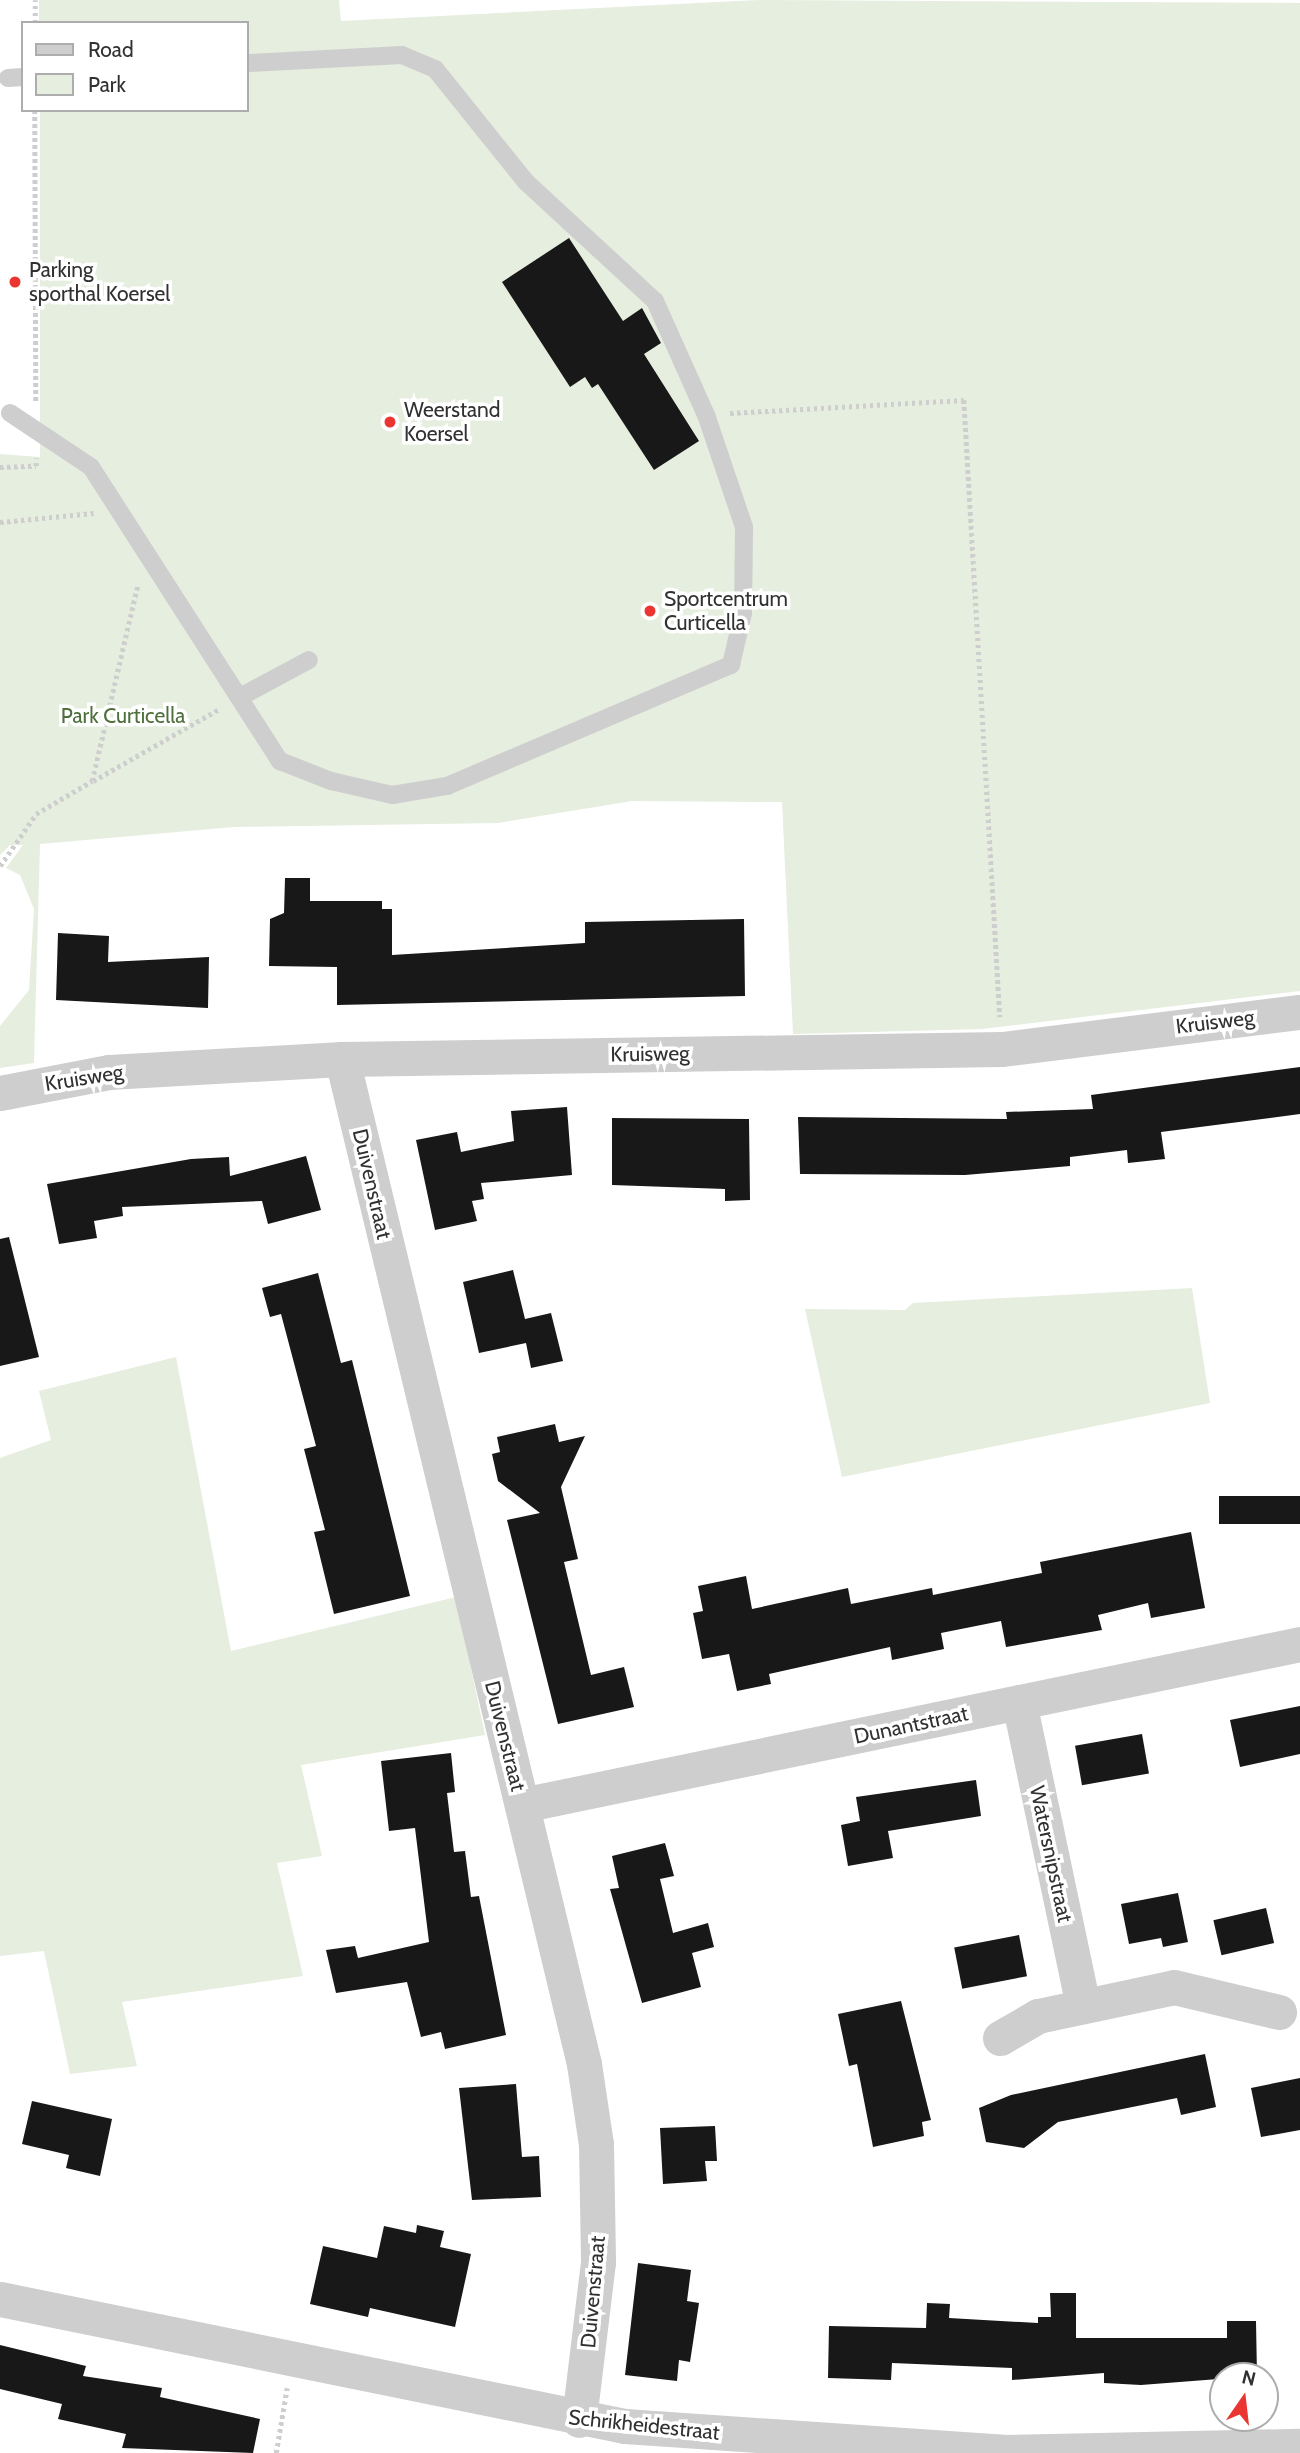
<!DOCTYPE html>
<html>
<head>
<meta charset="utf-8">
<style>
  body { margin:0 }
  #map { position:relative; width:1300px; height:2453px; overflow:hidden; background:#fff; font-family:Cabin,sans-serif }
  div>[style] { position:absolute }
  .green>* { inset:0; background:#e6eedf }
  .building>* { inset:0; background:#181818; transform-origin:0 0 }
  .path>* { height:4.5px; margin-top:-2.25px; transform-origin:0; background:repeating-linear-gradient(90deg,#cecece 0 3.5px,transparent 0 7px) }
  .lane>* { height:18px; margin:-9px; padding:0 9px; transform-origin:9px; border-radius:9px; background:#cecece }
  .street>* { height:35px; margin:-17.5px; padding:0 17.5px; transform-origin:17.5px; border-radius:17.5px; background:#cecece }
  .dots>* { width:19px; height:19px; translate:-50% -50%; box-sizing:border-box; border:4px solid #fff; border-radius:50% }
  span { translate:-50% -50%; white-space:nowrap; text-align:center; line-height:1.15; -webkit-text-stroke:7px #fff; paint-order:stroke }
  .poi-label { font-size:21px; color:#313131 }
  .left { translate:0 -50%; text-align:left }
  .park-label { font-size:21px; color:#4f6f3c }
  .street-label { font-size:21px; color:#313131 }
  .legend { position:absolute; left:21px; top:21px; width:228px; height:91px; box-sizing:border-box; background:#fff; border:2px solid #adadad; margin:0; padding:9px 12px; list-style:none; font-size:21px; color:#313131 }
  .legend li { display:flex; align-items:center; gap:14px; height:35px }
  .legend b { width:35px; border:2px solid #adadad }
  .north { position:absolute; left:1209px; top:2362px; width:70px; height:70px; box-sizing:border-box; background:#fff; border:2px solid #adadad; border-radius:50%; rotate:14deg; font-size:19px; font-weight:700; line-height:28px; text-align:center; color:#313131 }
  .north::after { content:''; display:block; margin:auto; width:24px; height:32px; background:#eb3531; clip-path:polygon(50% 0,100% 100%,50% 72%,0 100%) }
</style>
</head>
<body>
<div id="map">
  <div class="green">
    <i style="clip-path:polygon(39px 0,339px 0,341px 21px,759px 0,1300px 3px,1300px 991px,982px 1029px,793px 1034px,782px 802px,632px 801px,498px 823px,234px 827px,40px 844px,34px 1063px,0 1068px,0 1026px,29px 990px,34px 909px,20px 875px,6px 868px,23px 845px,10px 845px,0 855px,0 454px,40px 457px,40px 110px,247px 110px,247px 23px,39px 23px)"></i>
    <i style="clip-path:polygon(1192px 1288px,1210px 1403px,842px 1477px,805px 1309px,905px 1310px,913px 1303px)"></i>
    <i style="clip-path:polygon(176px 1357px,231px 1651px,456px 1597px,485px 1735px,301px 1765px,322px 1856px,277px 1863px,303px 1976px,122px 2002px,137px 2066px,70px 2074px,44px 1951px,0 1956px,0 1458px,51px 1440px,39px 1391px)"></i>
  </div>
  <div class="building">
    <i style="clip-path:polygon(569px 238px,623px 321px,642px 308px,661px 343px,644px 354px,699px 441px,654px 470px,598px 384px,592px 388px,585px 377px,570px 387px,502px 282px)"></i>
    <i style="clip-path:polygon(285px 878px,310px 878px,310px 901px,382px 901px,382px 909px,392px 909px,392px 955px,585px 943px,585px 922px,744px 919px,745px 996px,337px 1005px,337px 967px,269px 966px,270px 919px,284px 913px)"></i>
    <i style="clip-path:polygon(58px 933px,109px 936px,108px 962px,209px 957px,208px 1008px,56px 1000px)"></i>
    <i style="clip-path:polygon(1300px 1067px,1300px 1114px,1161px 1132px,1165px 1159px,1128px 1163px,1127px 1150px,1070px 1157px,1070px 1166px,965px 1175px,800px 1174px,798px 1117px,1007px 1119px,1006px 1112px,1093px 1109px,1091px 1095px)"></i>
    <i style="clip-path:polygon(567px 1107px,572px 1175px,481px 1183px,484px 1199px,472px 1201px,477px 1221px,435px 1230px,416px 1140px,457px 1132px,461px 1152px,514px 1141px,511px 1111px)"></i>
    <i style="clip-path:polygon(612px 1118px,749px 1119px,750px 1200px,725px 1201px,725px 1189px,612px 1185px)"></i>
    <i style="clip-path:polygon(306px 1156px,321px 1210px,268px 1224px,262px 1201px,122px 1207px,123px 1216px,94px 1221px,97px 1238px,59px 1244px,47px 1184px,191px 1159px,229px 1157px,230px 1176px)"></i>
    <i style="clip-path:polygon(9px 1237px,39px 1357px,0 1366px,0 1239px)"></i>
    <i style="clip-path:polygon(513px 1270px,525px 1319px,551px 1313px,563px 1361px,531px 1368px,526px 1343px,479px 1353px,463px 1282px)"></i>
    <i style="clip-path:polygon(318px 1273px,341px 1363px,352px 1360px,410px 1596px,334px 1614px,314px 1532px,325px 1530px,304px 1449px,316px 1446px,281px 1314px,270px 1317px,262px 1288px)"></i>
    <i style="clip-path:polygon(555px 1424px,559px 1442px,585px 1436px,561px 1487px,578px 1559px,564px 1562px,591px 1675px,624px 1667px,634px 1707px,558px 1724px,507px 1520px,540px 1513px,498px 1481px,492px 1454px,500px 1452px,497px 1437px)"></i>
    <i style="left:1300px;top:1496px;width:28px;height:81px;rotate:90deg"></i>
    <i style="clip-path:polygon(1191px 1532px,1205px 1608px,1151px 1618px,1148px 1603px,1098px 1615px,1102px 1630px,1006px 1647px,1001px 1621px,941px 1633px,944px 1649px,892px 1660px,890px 1647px,769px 1674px,771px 1684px,737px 1691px,729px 1654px,702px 1659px,693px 1613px,703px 1611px,698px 1586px,746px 1576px,752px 1609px,848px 1588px,851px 1604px,932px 1588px,933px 1595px,1042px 1573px,1040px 1562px)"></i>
    <i style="clip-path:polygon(1300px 1706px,1300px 1754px,1240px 1767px,1230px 1720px)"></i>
    <i style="left:1142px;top:1734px;width:40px;height:68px;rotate:80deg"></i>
    <i style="clip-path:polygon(451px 1753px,455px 1792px,447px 1793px,454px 1852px,465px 1851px,471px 1897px,479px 1896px,506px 2035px,445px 2049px,441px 2032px,421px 2037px,407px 1982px,336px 1993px,326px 1950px,355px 1946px,358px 1958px,429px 1942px,415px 1828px,389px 1831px,381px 1761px)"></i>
    <i style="clip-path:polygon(976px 1780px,981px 1816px,888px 1831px,893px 1858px,848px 1866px,841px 1825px,860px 1821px,856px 1797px)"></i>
    <i style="clip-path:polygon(665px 1843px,674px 1876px,660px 1879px,673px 1933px,708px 1923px,714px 1947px,692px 1953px,701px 1987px,642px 2003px,610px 1889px,619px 1888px,612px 1856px)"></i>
    <i style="clip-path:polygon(1178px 1893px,1188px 1942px,1163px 1947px,1161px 1938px,1129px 1944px,1121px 1904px)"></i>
    <i style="left:1266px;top:1908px;width:36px;height:54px;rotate:77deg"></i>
    <i style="left:1019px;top:1935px;width:42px;height:66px;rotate:79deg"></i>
    <i style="clip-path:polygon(901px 2001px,931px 2120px,922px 2122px,924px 2136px,873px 2147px,857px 2064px,849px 2066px,838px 2014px)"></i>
    <i style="clip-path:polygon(1205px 2054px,1216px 2107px,1181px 2115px,1177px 2098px,1058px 2122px,1024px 2148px,986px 2142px,979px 2108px,1011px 2095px)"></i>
    <i style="clip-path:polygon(1300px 2078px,1300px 2130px,1261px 2137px,1251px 2088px)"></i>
    <i style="clip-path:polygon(516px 2084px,522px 2157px,539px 2156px,541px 2197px,472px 2200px,459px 2088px)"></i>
    <i style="clip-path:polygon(32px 2101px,112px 2119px,100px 2176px,66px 2168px,69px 2155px,22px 2144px)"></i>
    <i style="clip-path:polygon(715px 2126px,717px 2161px,705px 2161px,707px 2181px,663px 2184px,660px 2128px)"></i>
    <i style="clip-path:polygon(417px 2225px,444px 2231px,440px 2247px,471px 2254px,455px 2327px,370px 2308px,368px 2317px,310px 2304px,323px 2246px,377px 2258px,384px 2226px,416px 2233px)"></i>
    <i style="clip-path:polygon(638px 2263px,691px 2270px,687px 2301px,699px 2303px,690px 2362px,679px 2360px,677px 2381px,625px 2375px)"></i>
    <i style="clip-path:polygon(1050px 2293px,1076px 2293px,1076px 2338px,1227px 2338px,1227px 2321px,1256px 2321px,1257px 2376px,1141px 2385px,1104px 2383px,1104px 2373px,1012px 2380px,1012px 2368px,892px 2363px,891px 2380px,828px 2378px,829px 2326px,926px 2328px,927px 2303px,950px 2304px,949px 2318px,1038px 2323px,1038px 2317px,1051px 2317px)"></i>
    <i style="clip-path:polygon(0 2345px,86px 2366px,83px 2376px,162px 2388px,160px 2397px,260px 2419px,253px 2453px,122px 2448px,126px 2434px,58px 2419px,62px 2404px,0 2389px)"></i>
  </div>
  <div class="path">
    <i style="left:35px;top:23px;width:23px;rotate:-90deg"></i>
    <i style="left:35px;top:110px;width:293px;rotate:89.8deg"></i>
    <i style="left:730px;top:413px;width:234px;rotate:-3.2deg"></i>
    <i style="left:964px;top:400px;width:618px;rotate:86.66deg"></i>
    <i style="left:0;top:467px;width:36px;rotate:-2deg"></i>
    <i style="left:36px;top:466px;width:8px;rotate:-90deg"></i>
    <i style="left:0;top:522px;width:94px;rotate:-5.5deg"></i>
    <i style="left:93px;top:781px;width:145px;rotate:-29.7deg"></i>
    <i style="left:0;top:866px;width:63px;rotate:-55.3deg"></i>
    <i style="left:36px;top:814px;width:65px;rotate:-30.5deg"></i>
    <i style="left:92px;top:781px;width:202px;rotate:-76.9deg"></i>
    <i style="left:276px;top:2453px;width:66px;rotate:-80.4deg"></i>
  </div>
  <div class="lane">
    <i style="left:8px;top:78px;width:15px;rotate:-4deg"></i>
    <i style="left:10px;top:413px;width:97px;rotate:33.7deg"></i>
    <i style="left:91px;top:467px;width:350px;rotate:57.3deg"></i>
    <i style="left:280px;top:761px;width:55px;rotate:21.4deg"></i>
    <i style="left:331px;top:781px;width:63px;rotate:12.9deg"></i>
    <i style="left:392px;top:795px;width:56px;rotate:-9.3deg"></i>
    <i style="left:447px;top:786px;width:309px;rotate:-23.1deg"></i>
    <i style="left:731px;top:665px;width:53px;rotate:-77deg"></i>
    <i style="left:743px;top:613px;width:86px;rotate:-89.3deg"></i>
    <i style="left:744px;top:527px;width:118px;rotate:-108.7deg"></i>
    <i style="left:706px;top:415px;width:125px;rotate:-114.1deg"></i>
    <i style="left:655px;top:301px;width:176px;rotate:-137.3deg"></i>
    <i style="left:526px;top:182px;width:145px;rotate:-128.8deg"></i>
    <i style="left:435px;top:69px;width:36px;rotate:-157deg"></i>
    <i style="left:402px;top:55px;width:155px;rotate:177deg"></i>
    <i style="left:240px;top:697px;width:78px;rotate:-28.2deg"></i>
  </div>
  <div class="street">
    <i style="left:342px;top:1059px;width:1034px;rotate:76.46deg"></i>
    <i style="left:584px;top:2064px;width:81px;rotate:81.5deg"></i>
    <i style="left:596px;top:2144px;width:118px;rotate:89deg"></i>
    <i style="left:598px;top:2262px;width:159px;rotate:96.9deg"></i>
    <i style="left:0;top:1093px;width:111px;rotate:-10.9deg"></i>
    <i style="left:109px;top:1072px;width:233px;rotate:-3.2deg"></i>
    <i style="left:342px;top:1059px;width:660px;rotate:-0.87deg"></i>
    <i style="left:1002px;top:1049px;width:300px;rotate:-7.1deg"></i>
    <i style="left:1019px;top:1702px;width:310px;rotate:78.1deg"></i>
    <i style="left:522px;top:1805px;width:794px;rotate:-11.69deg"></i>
    <i style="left:1000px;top:2038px;width:44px;rotate:-30.1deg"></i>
    <i style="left:1038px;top:2016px;width:139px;rotate:-12deg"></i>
    <i style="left:1174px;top:1987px;width:108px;rotate:13.4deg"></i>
    <i style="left:0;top:2299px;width:638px;rotate:11.49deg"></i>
    <i style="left:625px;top:2426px;width:379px;rotate:3.9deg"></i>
    <i style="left:1003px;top:2452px;width:297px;rotate:-1.2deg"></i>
  </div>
  <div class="dots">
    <i style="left:15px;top:282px;background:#eb3531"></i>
    <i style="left:390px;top:422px;background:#eb3531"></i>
    <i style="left:650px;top:611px;background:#eb3531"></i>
  </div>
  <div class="poi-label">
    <span class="left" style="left:29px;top:282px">Parking<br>sporthal Koersel</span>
    <span class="left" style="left:404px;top:422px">Weerstand<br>Koersel</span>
    <span class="left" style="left:664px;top:611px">Sportcentrum<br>Curticella</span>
  </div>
  <div class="park-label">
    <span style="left:123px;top:716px">Park Curticella</span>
  </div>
  <div class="street-label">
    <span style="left:1215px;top:1022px;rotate:-7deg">Kruisweg</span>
    <span style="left:650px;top:1054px;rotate:-1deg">Kruisweg</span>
    <span style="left:84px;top:1078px;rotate:-9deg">Kruisweg</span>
    <span style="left:372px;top:1184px;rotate:77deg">Duivenstraat</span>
    <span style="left:911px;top:1725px;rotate:-12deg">Dunantstraat</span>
    <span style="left:505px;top:1736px;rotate:76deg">Duivenstraat</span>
    <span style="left:1051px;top:1854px;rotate:78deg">Watersnipstraat</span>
    <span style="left:593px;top:2292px;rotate:-85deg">Duivenstraat</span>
    <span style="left:644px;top:2425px;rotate:6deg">Schrikheidestraat</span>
  </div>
  <ul class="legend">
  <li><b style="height:9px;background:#cecece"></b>Road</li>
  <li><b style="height:19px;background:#e6eedf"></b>Park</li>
  </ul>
  <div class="north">N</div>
</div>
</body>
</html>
